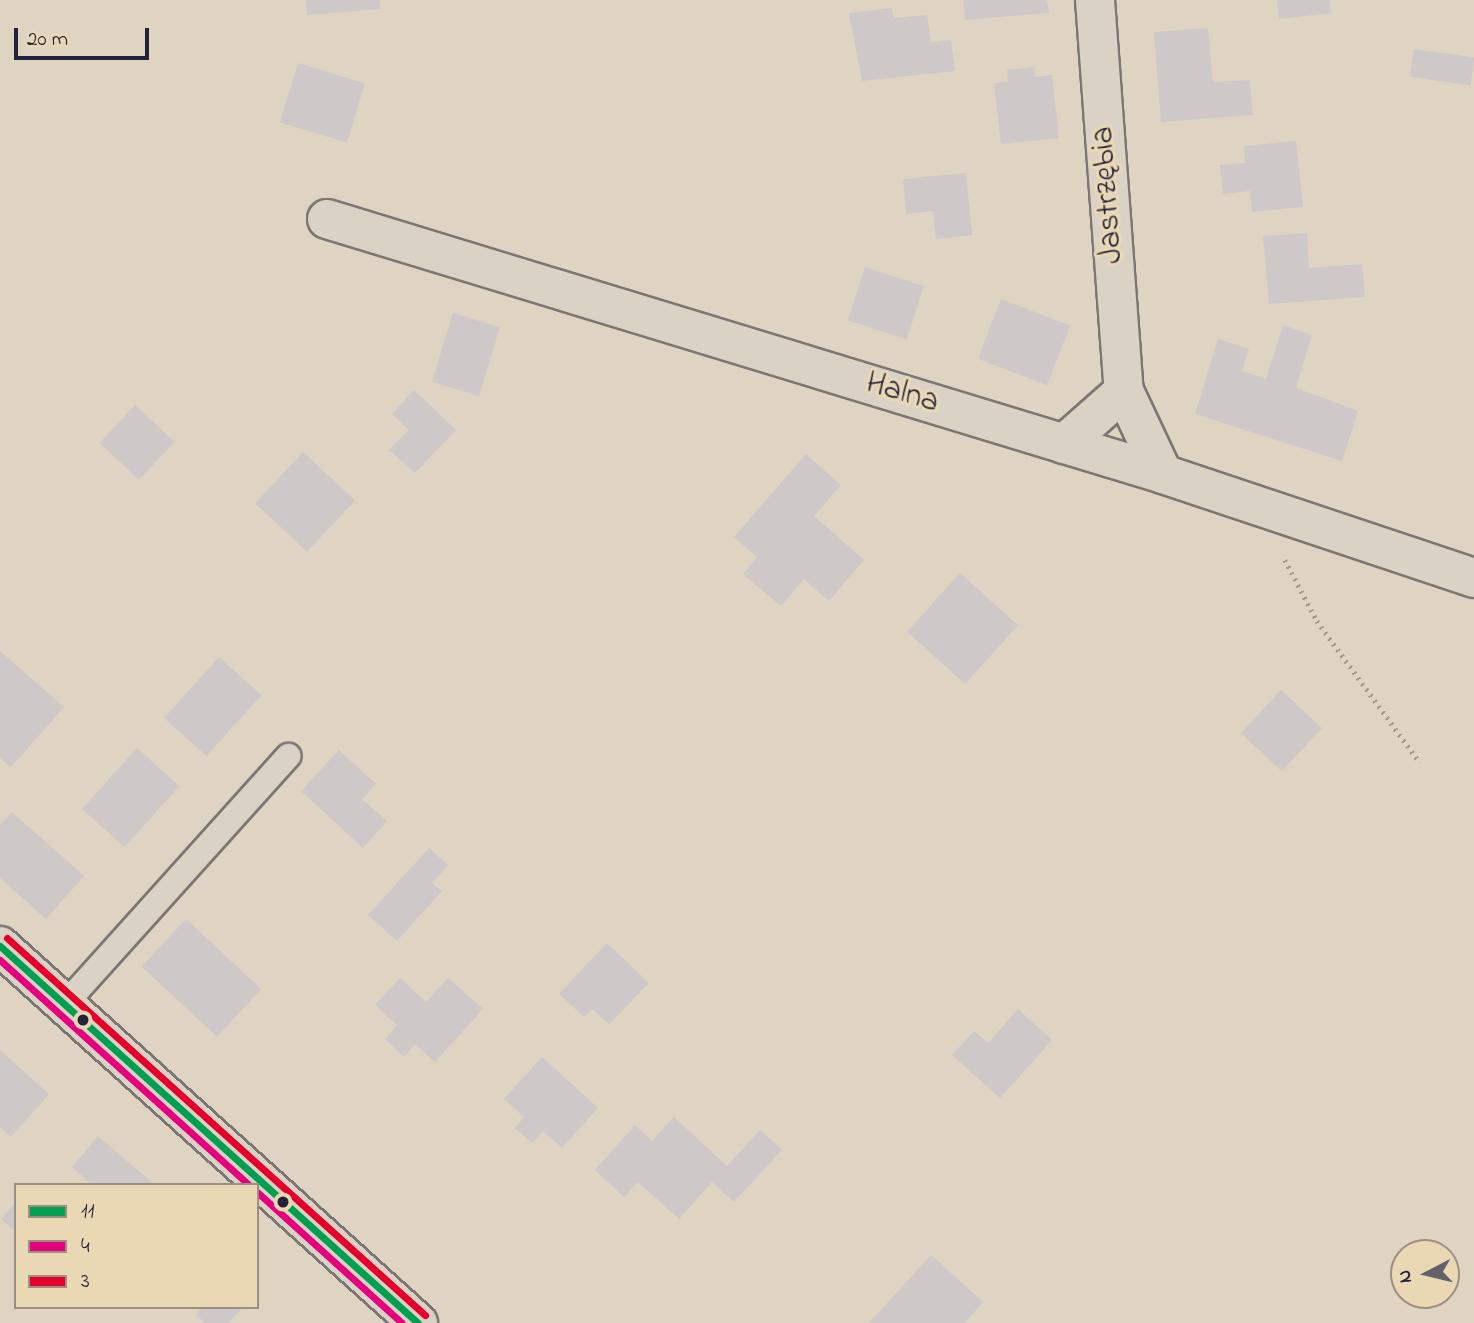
<!DOCTYPE html>
<html>
<head>
<meta charset="utf-8">
<style>
  body { margin:0 }
  #map { position:relative; width:1474px; height:1323px; overflow:hidden; background:#ded4c1; font-family:"Indie Flower",sans-serif }
  div>[style] { position:absolute }
  .building>* { inset:0; background:#cec8c9; transform-origin:0 0 }
  .path>* { height:4.5px; margin-top:-2.25px; transform-origin:0; background:repeating-linear-gradient(90deg,#9e9993 0 2px,transparent 0 7px) }
  .roads { filter:drop-shadow(2px 0 #7b7673) drop-shadow(-2px 0 #7b7673) drop-shadow(0 2px #7b7673) drop-shadow(0 -2px #7b7673) }
  .lane>* { height:24px; margin:-12px; padding:0 12px; transform-origin:12px; border-radius:12px; background:#dad2c5 }
  .street>* { height:38px; margin:-19px; padding:0 19px; transform-origin:19px; border-radius:19px; background:#dad2c5 }
  .secondary>* { height:38px; margin:-19px; padding:0 19px; transform-origin:19px; border-radius:19px; background:#dad2c5 }
  .bus-1>* { height:7px; margin:-3.5px; padding:0 3.5px; transform-origin:3.5px; border-radius:3.5px; background:#029f50 }
  .bus-2>* { height:7px; margin:-3.5px; padding:0 3.5px; transform-origin:3.5px; border-radius:3.5px; background:#e5007d }
  .bus-3>* { height:7px; margin:-3.5px; padding:0 3.5px; transform-origin:3.5px; border-radius:3.5px; background:#e4002b }
  .dots>* { width:19px; height:19px; translate:-50% -50%; box-sizing:border-box; border:4px solid #ead8b5; border-radius:50% }
  span { translate:-50% -50%; white-space:nowrap; text-align:center; line-height:1.15; -webkit-text-stroke:6px #ead8b5; paint-order:stroke }
  .street-label { font-size:32px; color:#22223b }
  .legend { position:absolute; left:14px; top:1183px; width:245px; height:126px; box-sizing:border-box; background:#ead8b5; border:2px solid #9a8f84; margin:0; padding:9px 12px; list-style:none; font-size:21px; color:#22223b }
  .legend li { display:flex; align-items:center; gap:14px; height:35px }
  .legend b { width:35px; border:2px solid #9a8f84 }
  .north { position:absolute; left:1390px; top:1239px; width:70px; height:70px; box-sizing:border-box; background:#ead8b5; border:2px solid #9a8f84; border-radius:50%; rotate:263deg; font-size:19px; font-weight:700; line-height:28px; text-align:center; color:#22223b }
  .north::after { content:''; display:block; margin:auto; width:24px; height:32px; background:#64606a; clip-path:polygon(50% 0,100% 100%,50% 72%,0 100%) }
  .scale { position:absolute; left:14px; top:28px; width:135px; height:32px; box-sizing:border-box; border:4px solid #22223b; border-top:0; padding-left:9px; font-size:21px; line-height:24px; white-space:nowrap; color:#22223b; -webkit-text-stroke:5px #ead8b5; paint-order:stroke }
</style>
</head>
<body>
<div id="map">
  <div class="building">
    <i style="clip-path:polygon(306px 0,380px 0,380px 9px,307px 15px)"></i>
    <i style="clip-path:polygon(963px 0,1047px 0,1049px 13px,965px 20px)"></i>
    <i style="clip-path:polygon(1277px 0,1330px 0,1331px 13px,1279px 19px)"></i>
    <i style="clip-path:polygon(892px 8px,894px 18px,927px 15px,931px 42px,951px 40px,955px 71px,862px 81px,849px 13px)"></i>
    <i style="clip-path:polygon(1208px 28px,1213px 82px,1250px 80px,1253px 115px,1161px 122px,1154px 32px)"></i>
    <i style="left:1414px;top:49px;width:61px;height:28px;rotate:8deg"></i>
    <i style="left:298px;top:63px;width:70px;height:62px;rotate:17deg"></i>
    <i style="clip-path:polygon(1034px 67px,1035px 77px,1052px 75px,1059px 138px,1001px 144px,994px 83px,1008px 82px,1007px 70px)"></i>
    <i style="clip-path:polygon(1296px 141px,1303px 207px,1252px 212px,1250px 191px,1223px 194px,1220px 165px,1245px 163px,1244px 146px)"></i>
    <i style="clip-path:polygon(966px 173px,972px 235px,936px 239px,933px 211px,906px 214px,903px 179px)"></i>
    <i style="clip-path:polygon(1307px 233px,1309px 268px,1362px 264px,1365px 297px,1269px 304px,1263px 236px)"></i>
    <i style="left:865px;top:267px;width:62px;height:56px;rotate:18deg"></i>
    <i style="left:1001px;top:299px;width:74px;height:64px;rotate:21deg"></i>
    <i style="left:453px;top:313px;width:49px;height:72px;rotate:17deg"></i>
    <i style="clip-path:polygon(1283px 325px,1312px 335px,1296px 388px,1358px 411px,1342px 461px,1195px 414px,1218px 339px,1249px 349px,1242px 371px,1266px 379px)"></i>
    <i style="clip-path:polygon(414px 390px,456px 430px,415px 473px,389px 450px,409px 430px,392px 414px)"></i>
    <i style="left:135px;top:405px;width:54px;height:52px;rotate:43deg"></i>
    <i style="left:303px;top:452px;width:71px;height:70px;rotate:43deg"></i>
    <i style="clip-path:polygon(806px 454px,841px 485px,814px 516px,864px 560px,829px 601px,804px 579px,781px 606px,743px 574px,757px 557px,734px 537px)"></i>
    <i style="left:960px;top:573px;width:78px;height:79px;rotate:42deg"></i>
    <i style="clip-path:polygon(0 651px,64px 707px,11px 767px,0 758px)"></i>
    <i style="left:219px;top:657px;width:57px;height:82px;rotate:42deg"></i>
    <i style="left:1281px;top:690px;width:56px;height:59px;rotate:43deg"></i>
    <i style="left:137px;top:748px;width:57px;height:82px;rotate:42deg"></i>
    <i style="clip-path:polygon(339px 750px,376px 784px,362px 799px,387px 821px,363px 848px,301px 791px)"></i>
    <i style="clip-path:polygon(12px 812px,84px 876px,46px 919px,0 878px,0 825px)"></i>
    <i style="clip-path:polygon(429px 848px,448px 865px,432px 883px,442px 891px,397px 941px,368px 915px)"></i>
    <i style="left:186px;top:919px;width:103px;height:65px;rotate:43deg"></i>
    <i style="clip-path:polygon(607px 943px,649px 983px,609px 1024px,592px 1009px,584px 1017px,559px 994px)"></i>
    <i style="clip-path:polygon(400px 978px,426px 1002px,448px 978px,483px 1009px,435px 1062px,415px 1044px,404px 1057px,385px 1039px,397px 1025px,375px 1005px)"></i>
    <i style="clip-path:polygon(1018px 1009px,1052px 1040px,1000px 1098px,952px 1055px,974px 1031px,988px 1043px)"></i>
    <i style="clip-path:polygon(0 1050px,49px 1094px,11px 1137px,0 1127px)"></i>
    <i style="clip-path:polygon(542px 1057px,598px 1108px,562px 1148px,543px 1131px,532px 1143px,515px 1128px,524px 1117px,504px 1099px)"></i>
    <i style="clip-path:polygon(674px 1117px,727px 1166px,760px 1130px,782px 1150px,734px 1202px,712px 1182px,679px 1219px,638px 1182px,624px 1197px,595px 1170px,635px 1125px,652px 1141px)"></i>
    <i style="clip-path:polygon(98px 1136px,155px 1185px,92px 1185px,72px 1167px)"></i>
    <i style="clip-path:polygon(16px 1202px,16px 1232px,1px 1219px)"></i>
    <i style="clip-path:polygon(931px 1255px,983px 1302px,965px 1323px,869px 1323px)"></i>
    <i style="clip-path:polygon(202px 1307px,243px 1307px,229px 1323px,205px 1323px,196px 1315px)"></i>
  </div>
  <div class="path">
    <i style="left:1285px;top:560px;width:69px;rotate:62.3deg"></i>
    <i style="left:1317px;top:621px;width:175px;rotate:54deg"></i>
  </div>
  <div class="roads">
    <div class="lane">
      <i style="left:65px;top:1004px;width:334px;rotate:-48deg"></i>
    </div>
    <div class="street">
      <i style="left:1095px;top:0;width:392px;rotate:85.8deg"></i>
      <i style="left:1124px;top:391px;width:92px;rotate:64.8deg"></i>
      <i style="left:327px;top:219px;width:874px;rotate:16.96deg"></i>
      <i style="left:1163px;top:474px;width:328px;rotate:18.5deg"></i>
      <i style="left:1064px;top:444px;width:80px;rotate:-41.5deg"></i>
    </div>
    <div class="secondary">
      <i style="left:0;top:946px;width:563px;rotate:42.05deg"></i>
    </div>
  </div>
  <div class="bus-1">
    <i style="left:0;top:946px;width:563px;rotate:42.05deg"></i>
  </div>
  <div class="bus-2">
    <i style="left:0;top:960px;width:336px;rotate:42.1deg"></i>
    <i style="left:257px;top:1192px;width:195px;rotate:42.1deg"></i>
  </div>
  <div class="bus-3">
    <i style="left:7px;top:938px;width:563px;rotate:42.05deg"></i>
  </div>
  <div class="dots">
    <i style="left:83px;top:1020px;background:#22223b"></i>
    <i style="left:283px;top:1202px;background:#22223b"></i>
  </div>
  <div class="street-label">
    <span style="left:1109px;top:195px;rotate:-94deg">Jastrzębia</span>
    <span style="left:902px;top:394px;rotate:17deg">Halna</span>
  </div>
  <ul class="legend">
  <li><b style="height:9px;background:#029f50"></b>11</li>
  <li><b style="height:9px;background:#e5007d"></b>4</li>
  <li><b style="height:9px;background:#e4002b"></b>3</li>
  </ul>
  <div class="north">N</div>
  <div class="scale">20 m</div>
</div>
</body>
</html>
